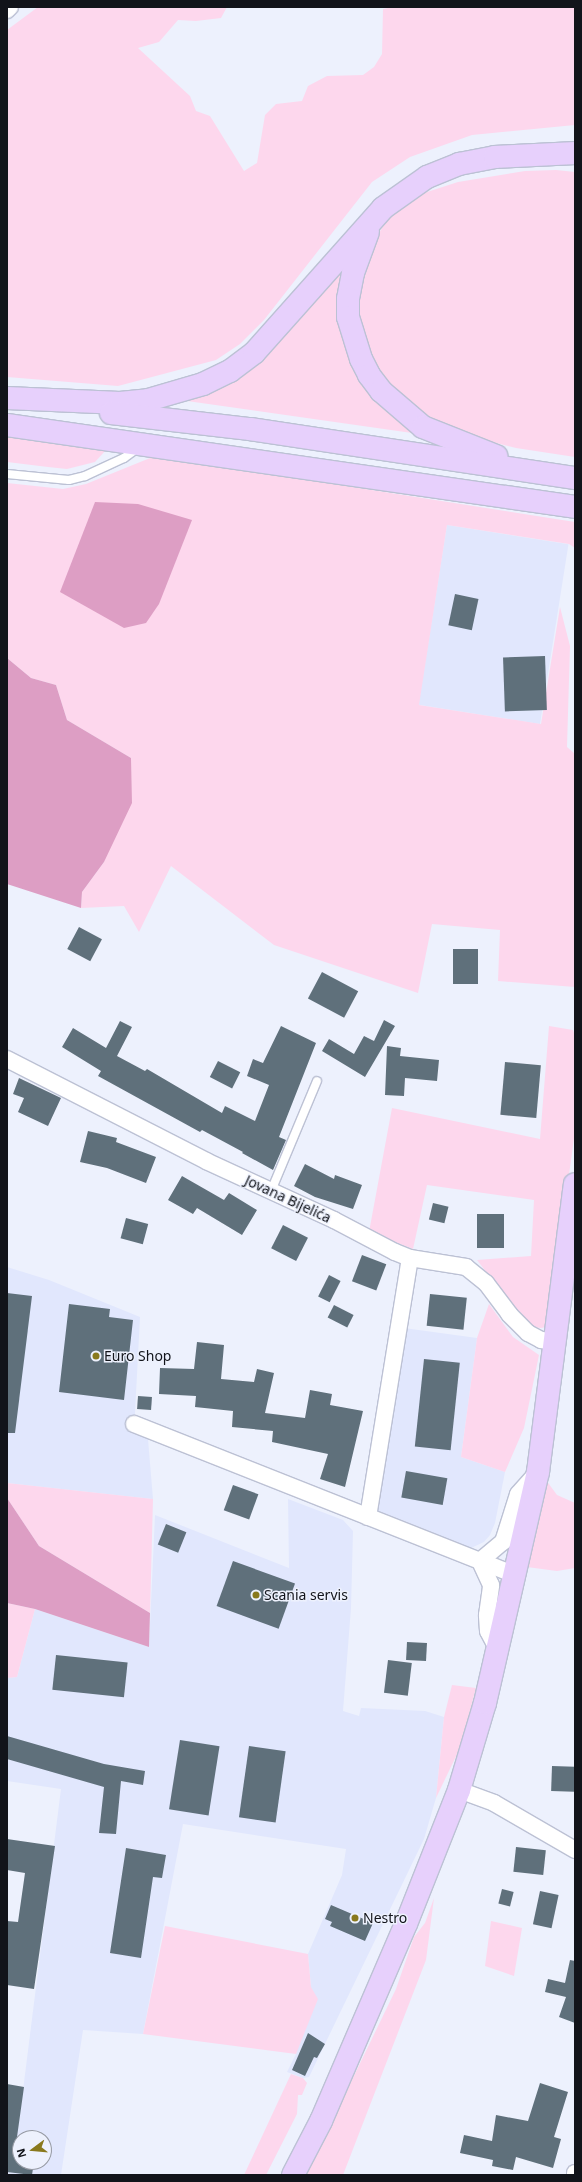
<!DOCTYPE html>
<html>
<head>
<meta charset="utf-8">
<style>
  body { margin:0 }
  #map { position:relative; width:582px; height:2182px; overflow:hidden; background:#edf1fd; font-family:"Noto Sans",sans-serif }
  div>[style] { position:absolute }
  .built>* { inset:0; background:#e1e7fd; transform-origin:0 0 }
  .green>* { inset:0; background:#fdd7ed }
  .forest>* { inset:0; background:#dd9ec4 }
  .building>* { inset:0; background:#5f707b; transform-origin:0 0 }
  .roads { filter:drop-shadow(1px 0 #bcc1d4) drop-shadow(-1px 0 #bcc1d4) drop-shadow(0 1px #bcc1d4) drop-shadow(0 -1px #bcc1d4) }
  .lane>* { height:8px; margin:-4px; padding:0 4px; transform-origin:4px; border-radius:4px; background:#fff }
  .street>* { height:16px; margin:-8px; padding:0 8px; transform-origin:8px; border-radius:8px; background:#fff }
  .primary>* { height:22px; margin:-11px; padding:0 11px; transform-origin:11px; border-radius:11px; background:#e7d0fc }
  .dots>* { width:11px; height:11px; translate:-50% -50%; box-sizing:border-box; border:2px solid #edf1fd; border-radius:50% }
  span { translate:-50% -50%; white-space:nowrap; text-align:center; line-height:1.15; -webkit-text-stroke:3px #edf1fd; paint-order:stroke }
  .street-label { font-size:14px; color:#12141a }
  .poi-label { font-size:14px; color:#12141a }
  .left { translate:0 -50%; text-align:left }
  .frame { position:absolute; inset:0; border:8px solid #12141a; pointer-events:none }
  .north { position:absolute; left:12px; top:2130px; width:40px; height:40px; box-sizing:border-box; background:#edf1fd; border:1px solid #9599a2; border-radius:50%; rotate:254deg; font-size:11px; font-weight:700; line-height:16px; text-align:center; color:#12141a }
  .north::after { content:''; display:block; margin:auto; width:14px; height:18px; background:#89791d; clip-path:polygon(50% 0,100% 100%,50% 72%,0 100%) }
</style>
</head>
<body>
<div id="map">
  <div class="built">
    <i style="left:447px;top:525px;width:123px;height:182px;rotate:9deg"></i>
    <i style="clip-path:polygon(7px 1267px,49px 1280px,140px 1317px,134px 1432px,148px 1439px,153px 1499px,7px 1483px)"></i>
    <i style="clip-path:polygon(404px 1328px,477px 1338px,461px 1457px,505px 1472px,495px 1523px,490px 1535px,484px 1542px,469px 1549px,376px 1513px,388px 1447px)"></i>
    <i style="clip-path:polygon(evenodd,288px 1499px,343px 1520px,353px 1531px,351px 1608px,343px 1711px,359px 1716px,361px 1708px,425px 1711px,444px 1717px,436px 1798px,424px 1839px,309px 2077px,303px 2078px,287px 2072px,296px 2054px,311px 1987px,308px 1954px,342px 1875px,346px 1849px,183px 1824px,143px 2034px,83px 2030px,61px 2175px,7px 2175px,7px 2112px,20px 2114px,61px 1789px,7px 1781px,7px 1678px,17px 1677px,35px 1609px,149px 1647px,155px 1515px,289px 1568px,288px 1499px,20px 2138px,44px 2138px,44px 2162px,20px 2162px,20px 2138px)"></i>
  </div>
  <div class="green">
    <i style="clip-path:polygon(38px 7px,227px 7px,221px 18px,196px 21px,178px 20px,159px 42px,138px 48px,190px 96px,196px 111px,210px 116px,244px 171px,257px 163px,265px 115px,276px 104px,302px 101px,308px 86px,327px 76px,363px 75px,374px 67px,382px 54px,383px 9px,393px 7px,575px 7px,575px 125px,472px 135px,410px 157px,372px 182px,264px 320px,240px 344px,216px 360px,118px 386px,7px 377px,7px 30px)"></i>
    <i style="clip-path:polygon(556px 170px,575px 172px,575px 457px,516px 448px,444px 430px,410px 410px,378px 374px,362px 340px,358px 302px,370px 248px,391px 213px,424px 193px,458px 182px,525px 171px)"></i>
    <i style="clip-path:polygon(346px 255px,343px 321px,419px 434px,173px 399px,203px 389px)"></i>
    <i style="clip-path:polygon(7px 437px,106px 450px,95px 462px,67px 469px,48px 467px,7px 462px)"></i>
    <i style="clip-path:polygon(155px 456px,575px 522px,575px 548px,569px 544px,447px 525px,419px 705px,541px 724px,560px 607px,570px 646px,567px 747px,575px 754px,575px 987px,498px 981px,500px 930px,432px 924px,418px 993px,274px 945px,171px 866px,139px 932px,124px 906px,81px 908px,82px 892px,104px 862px,131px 758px,67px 720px,56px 685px,31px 678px,7px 658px,7px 483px,63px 489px,86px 484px)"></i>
    <i style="clip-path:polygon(549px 1026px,573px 1030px,575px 1036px,575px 1131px,549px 1320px,546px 1327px,541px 1328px,532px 1327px,524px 1321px,477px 1260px,531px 1256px,534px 1200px,427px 1185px,413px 1249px,369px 1232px,392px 1108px,540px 1139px)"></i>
    <i style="clip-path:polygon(489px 1304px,513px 1337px,539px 1355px,524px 1428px,505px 1472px,461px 1457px,477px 1338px)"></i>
    <i style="clip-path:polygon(546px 1480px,557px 1495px,575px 1503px,575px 1568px,557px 1571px,527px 1567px)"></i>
    <i style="clip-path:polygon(7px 1483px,153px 1499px,150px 1613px,39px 1546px,7px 1498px)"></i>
    <i style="clip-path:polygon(7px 1603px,35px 1609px,17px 1677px,7px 1678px)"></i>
    <i style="clip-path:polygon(452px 1685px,476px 1688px,460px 1748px,436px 1798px,444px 1717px)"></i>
    <i style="clip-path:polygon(434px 1898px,426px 1960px,343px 2175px,306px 2175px,396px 1989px,414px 1937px,425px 1923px)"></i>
    <i style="clip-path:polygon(491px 1921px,522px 1928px,514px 1976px,485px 1966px)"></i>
    <i style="clip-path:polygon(165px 1926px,308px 1954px,311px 1987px,318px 1999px,296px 2054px,143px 2034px)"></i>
    <i style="clip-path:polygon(291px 2074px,303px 2078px,307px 2083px,302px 2095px,298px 2095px,297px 2114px,266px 2175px,244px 2175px)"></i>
  </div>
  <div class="forest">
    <i style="clip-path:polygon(95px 502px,138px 504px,192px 520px,159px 604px,146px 623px,124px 628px,60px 592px)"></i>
    <i style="clip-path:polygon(7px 658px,31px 678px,56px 685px,67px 720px,131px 758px,132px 803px,104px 862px,82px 892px,81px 908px,7px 884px)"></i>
    <i style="clip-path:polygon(7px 1498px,39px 1546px,150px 1613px,149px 1647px,35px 1609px,7px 1603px)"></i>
  </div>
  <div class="building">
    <i style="left:455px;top:594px;width:24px;height:32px;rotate:12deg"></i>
    <i style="left:545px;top:656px;width:54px;height:42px;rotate:88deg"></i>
    <i style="left:79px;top:927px;width:26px;height:25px;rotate:28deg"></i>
    <i style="left:453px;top:949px;width:25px;height:35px"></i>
    <i style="left:322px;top:972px;width:41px;height:30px;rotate:28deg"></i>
    <i style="clip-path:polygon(384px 1020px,395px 1026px,365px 1077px,322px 1051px,329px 1039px,354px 1054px,364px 1036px,374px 1041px)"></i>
    <i style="clip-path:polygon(120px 1021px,132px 1027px,117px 1056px,145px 1071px,147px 1069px,222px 1113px,225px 1106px,255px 1121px,269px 1085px,247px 1076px,253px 1059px,263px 1063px,281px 1026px,316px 1043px,279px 1137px,286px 1140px,273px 1170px,242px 1153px,243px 1152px,202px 1130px,200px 1132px,98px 1076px,101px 1071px,62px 1047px,73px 1028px,106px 1048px)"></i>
    <i style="clip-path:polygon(387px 1046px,401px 1048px,400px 1056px,439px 1060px,437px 1081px,405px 1078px,404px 1096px,385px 1095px)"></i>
    <i style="left:218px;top:1061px;width:25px;height:18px;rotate:27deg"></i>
    <i style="left:505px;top:1062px;width:36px;height:53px;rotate:5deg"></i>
    <i style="clip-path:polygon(19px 1078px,61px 1098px,48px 1126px,18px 1112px,24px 1098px,13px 1094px)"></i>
    <i style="clip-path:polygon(88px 1131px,117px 1138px,116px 1142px,156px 1157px,146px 1183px,107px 1168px,80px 1162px)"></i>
    <i style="clip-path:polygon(305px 1164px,334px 1179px,335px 1175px,362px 1185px,353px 1209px,315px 1197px,294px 1186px)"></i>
    <i style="clip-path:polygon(182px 1176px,224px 1200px,229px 1193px,257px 1210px,242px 1235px,197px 1208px,193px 1214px,168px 1200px)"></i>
    <i style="left:433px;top:1203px;width:16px;height:17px;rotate:14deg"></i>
    <i style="left:477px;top:1214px;width:27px;height:34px"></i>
    <i style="left:126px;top:1218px;width:23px;height:21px;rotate:15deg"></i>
    <i style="left:283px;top:1225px;width:28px;height:26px;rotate:27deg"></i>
    <i style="left:362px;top:1255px;width:26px;height:28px;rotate:21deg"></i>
    <i style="left:329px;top:1275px;width:13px;height:24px;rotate:27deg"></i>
    <i style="clip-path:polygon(7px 1293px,32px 1296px,15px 1433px,7px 1433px)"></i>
    <i style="left:430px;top:1294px;width:37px;height:32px;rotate:6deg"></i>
    <i style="clip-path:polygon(69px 1304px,110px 1309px,109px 1317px,133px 1320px,124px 1400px,59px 1392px)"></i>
    <i style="left:334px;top:1305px;width:22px;height:14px;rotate:27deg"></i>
    <i style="clip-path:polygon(197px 1342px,224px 1345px,221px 1379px,254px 1382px,257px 1369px,274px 1373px,265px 1413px,305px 1418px,310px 1390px,332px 1394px,330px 1405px,363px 1411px,345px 1487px,320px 1479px,328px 1454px,272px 1442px,273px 1431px,232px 1427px,233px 1411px,195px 1407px,196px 1396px,159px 1394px,160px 1368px,194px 1369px)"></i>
    <i style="left:424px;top:1359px;width:36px;height:88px;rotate:6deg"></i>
    <i style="left:138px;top:1396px;width:14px;height:13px;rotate:4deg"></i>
    <i style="left:406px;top:1471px;width:42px;height:27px;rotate:10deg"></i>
    <i style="left:233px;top:1485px;width:27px;height:27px;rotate:20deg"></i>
    <i style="left:166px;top:1524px;width:22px;height:22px;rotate:22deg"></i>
    <i style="left:233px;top:1561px;width:66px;height:48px;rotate:20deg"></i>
    <i style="left:407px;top:1642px;width:20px;height:18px;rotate:3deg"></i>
    <i style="left:56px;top:1655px;width:72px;height:35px;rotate:6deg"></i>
    <i style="left:388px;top:1660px;width:24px;height:33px;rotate:7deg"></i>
    <i style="clip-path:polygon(7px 1736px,104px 1764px,145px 1771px,143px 1785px,121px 1781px,116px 1834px,99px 1833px,104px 1787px,7px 1759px)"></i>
    <i style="left:180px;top:1740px;width:40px;height:70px;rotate:9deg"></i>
    <i style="left:249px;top:1746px;width:37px;height:72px;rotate:8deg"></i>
    <i style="left:552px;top:1766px;width:23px;height:25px;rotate:2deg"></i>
    <i style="clip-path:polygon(7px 1839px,55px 1846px,34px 1989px,7px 1985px,7px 1921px,18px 1922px,25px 1873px,7px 1870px)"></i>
    <i style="left:516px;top:1847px;width:30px;height:25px;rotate:6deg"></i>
    <i style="clip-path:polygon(126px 1848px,166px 1855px,162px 1878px,153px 1877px,141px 1958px,110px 1953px)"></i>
    <i style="left:502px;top:1889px;width:12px;height:15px;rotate:14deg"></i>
    <i style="left:540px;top:1891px;width:19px;height:34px;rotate:12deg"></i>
    <i style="clip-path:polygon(331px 1905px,373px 1923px,365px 1941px,330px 1926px,332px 1922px,325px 1919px)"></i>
    <i style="clip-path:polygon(570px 1960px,575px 1961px,575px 2023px,559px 2017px,566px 1997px,545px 1992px,548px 1979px,565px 1983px)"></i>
    <i style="clip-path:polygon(308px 2033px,325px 2044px,317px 2058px,314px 2057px,305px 2076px,292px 2070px)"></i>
    <i style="clip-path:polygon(540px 2083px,568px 2092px,554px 2137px,561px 2139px,553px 2168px,516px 2157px,513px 2170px,492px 2166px,493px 2160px,460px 2153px,464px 2135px,492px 2141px,496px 2115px,528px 2121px)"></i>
    <i style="clip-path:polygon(7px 2084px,24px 2087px,17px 2137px,20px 2137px,20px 2162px,34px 2162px,32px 2175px,7px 2172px)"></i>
  </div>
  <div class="roads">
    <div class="lane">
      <i style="left:7px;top:474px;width:62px;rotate:5.5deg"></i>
      <i style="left:69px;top:480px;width:16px;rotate:-14deg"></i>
      <i style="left:85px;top:476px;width:43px;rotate:-24.8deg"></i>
      <i style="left:124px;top:458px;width:17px;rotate:-36deg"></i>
      <i style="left:271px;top:1191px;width:119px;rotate:-67.3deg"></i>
    </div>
    <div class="street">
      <i style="left:7px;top:10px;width:4px;rotate:-45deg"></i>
      <i style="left:7px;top:1059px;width:224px;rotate:27.1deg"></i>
      <i style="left:206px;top:1161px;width:141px;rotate:24.7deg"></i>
      <i style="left:334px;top:1220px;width:69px;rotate:27.7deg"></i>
      <i style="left:395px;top:1252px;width:16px;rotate:22deg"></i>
      <i style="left:410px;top:1258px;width:57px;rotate:9.1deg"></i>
      <i style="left:466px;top:1267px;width:26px;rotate:39deg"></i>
      <i style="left:486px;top:1283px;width:39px;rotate:53deg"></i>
      <i style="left:509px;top:1314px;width:27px;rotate:45deg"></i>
      <i style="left:528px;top:1333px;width:15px;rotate:28deg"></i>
      <i style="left:541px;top:1340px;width:15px;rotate:8deg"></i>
      <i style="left:134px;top:1424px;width:411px;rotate:21.6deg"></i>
      <i style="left:368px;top:1517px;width:262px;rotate:-80.8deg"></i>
      <i style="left:498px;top:1650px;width:21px;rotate:-118deg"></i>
      <i style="left:488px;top:1631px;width:16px;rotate:-94deg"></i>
      <i style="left:487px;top:1615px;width:30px;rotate:-82deg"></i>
      <i style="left:491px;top:1585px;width:26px;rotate:-115deg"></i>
      <i style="left:480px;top:1561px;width:30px;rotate:-40deg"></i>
      <i style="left:503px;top:1542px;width:50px;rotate:-72.6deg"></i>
      <i style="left:518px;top:1494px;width:30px;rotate:-48deg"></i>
      <i style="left:459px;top:1790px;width:37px;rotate:20deg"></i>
      <i style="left:494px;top:1803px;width:94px;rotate:30.1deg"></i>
      <i style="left:575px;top:2175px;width:2px;rotate:-90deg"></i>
    </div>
    <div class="primary">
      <i style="left:368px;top:232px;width:44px;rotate:110.1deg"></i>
      <i style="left:353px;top:273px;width:26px;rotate:101deg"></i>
      <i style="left:348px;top:299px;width:18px;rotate:90deg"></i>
      <i style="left:348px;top:317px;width:44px;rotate:72.8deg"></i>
      <i style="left:361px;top:359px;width:18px;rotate:63deg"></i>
      <i style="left:369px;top:375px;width:20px;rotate:53deg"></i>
      <i style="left:381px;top:391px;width:55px;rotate:40.6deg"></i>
      <i style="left:423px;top:427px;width:79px;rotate:21.7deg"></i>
      <i style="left:7px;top:398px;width:113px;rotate:2.5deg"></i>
      <i style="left:120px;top:403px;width:28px;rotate:-6deg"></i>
      <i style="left:148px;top:400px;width:57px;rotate:-16.2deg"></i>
      <i style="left:203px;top:384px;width:30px;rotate:-26deg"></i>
      <i style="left:230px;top:371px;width:30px;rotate:-37deg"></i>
      <i style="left:254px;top:353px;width:194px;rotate:-48.3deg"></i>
      <i style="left:383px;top:208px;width:54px;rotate:-35.2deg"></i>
      <i style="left:427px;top:177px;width:35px;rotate:-22deg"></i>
      <i style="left:459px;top:164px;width:37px;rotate:-11deg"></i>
      <i style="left:495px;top:157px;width:80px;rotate:-2.9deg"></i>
      <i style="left:111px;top:413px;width:140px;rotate:6.6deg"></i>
      <i style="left:250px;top:429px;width:329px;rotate:8.6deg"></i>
      <i style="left:7px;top:425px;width:574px;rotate:8.21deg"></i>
      <i style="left:293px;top:2175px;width:61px;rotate:-62.6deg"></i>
      <i style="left:321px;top:2121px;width:215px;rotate:-66.7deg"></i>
      <i style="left:406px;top:1924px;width:144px;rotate:-68.4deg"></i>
      <i style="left:459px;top:1790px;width:91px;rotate:-73.4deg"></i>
      <i style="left:485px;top:1703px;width:237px;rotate:-77.1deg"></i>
      <i style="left:538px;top:1472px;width:290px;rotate:-82.7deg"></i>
    </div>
  </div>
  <div class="dots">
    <i style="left:96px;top:1356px;background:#89791d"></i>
    <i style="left:256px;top:1595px;background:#89791d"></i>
    <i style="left:355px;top:1918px;background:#89791d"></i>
  </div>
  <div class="street-label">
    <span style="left:288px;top:1199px;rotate:25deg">Jovana Bijelića</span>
  </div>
  <div class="poi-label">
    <span class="left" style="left:104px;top:1356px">Euro Shop</span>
    <span class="left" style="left:264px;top:1595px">Scania servis</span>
    <span class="left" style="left:363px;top:1918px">Nestro</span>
  </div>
  <div class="frame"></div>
  <div class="north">N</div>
</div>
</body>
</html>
